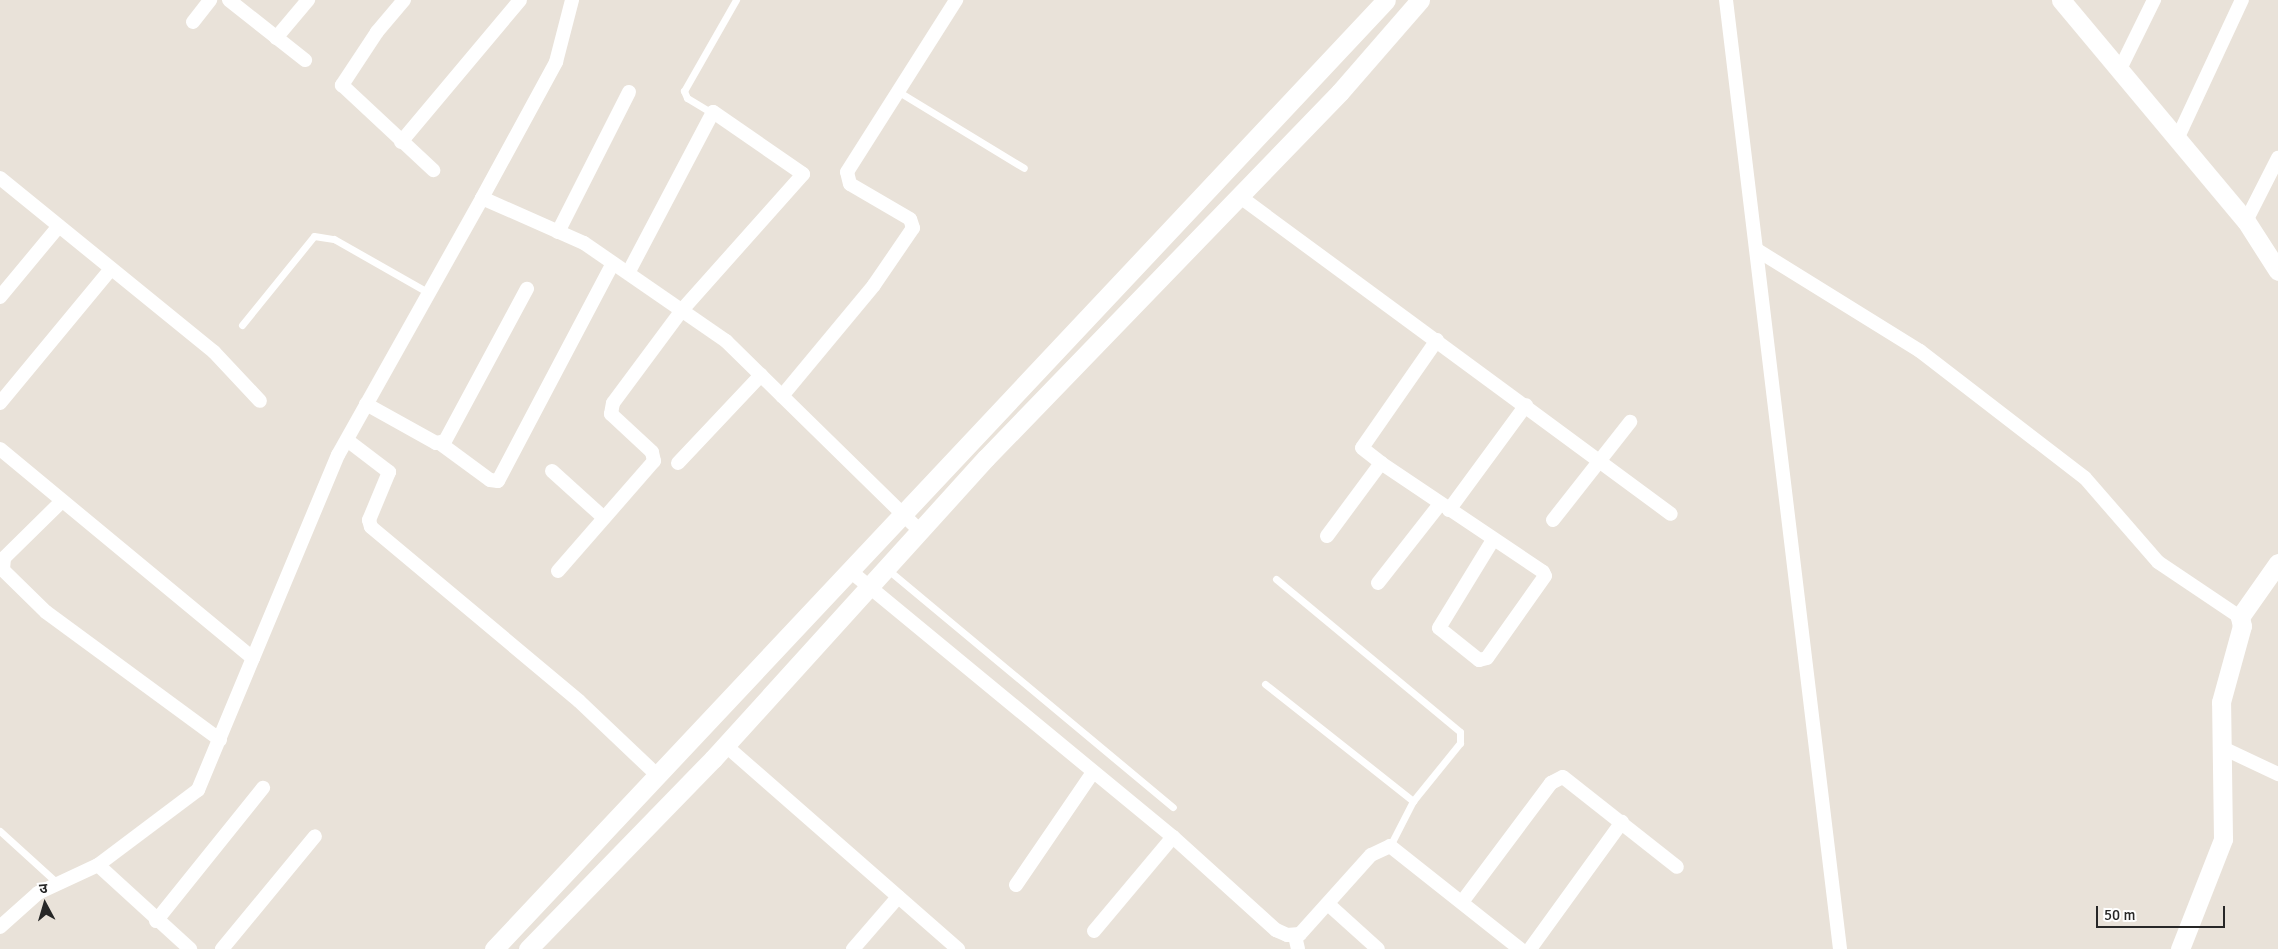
<!DOCTYPE html>
<html>
<head>
<meta charset="utf-8">
<style>
  body { margin:0 }
  #map { position:relative; width:2278px; height:949px; overflow:hidden; background:#e9e2d9; font-family:Signika,"Noto Sans Devanagari",sans-serif }
  div>[style] { position:absolute }
  .lane>* { height:7px; margin:-3.5px; padding:0 3.5px; transform-origin:3.5px; border-radius:3.5px; background:#fff }
  .street>* { height:14px; margin:-7px; padding:0 7px; transform-origin:7px; border-radius:7px; background:#fff }
  .secondary>* { height:19px; margin:-9.5px; padding:0 9.5px; transform-origin:9.5px; border-radius:9.5px; background:#fff }
  span { translate:-50% -50%; white-space:nowrap; text-align:center; line-height:1.15; -webkit-text-stroke:5px #fff; paint-order:stroke }
  .north { position:absolute; left:20px; top:879px; width:50px; height:50px; -webkit-text-stroke:4px #fff; paint-order:stroke; rotate:354deg; font-size:14px; font-weight:700; line-height:20px; text-align:center; color:#272727 }
  .north::after { content:''; display:block; margin:auto; width:18px; height:22px; background:#272727; clip-path:polygon(50% 0,100% 100%,50% 72%,0 100%) }
  .scale { position:absolute; left:2096px; top:906px; width:129px; height:22px; box-sizing:border-box; border:2px solid #272727; border-top:0; padding-left:6px; font-size:15px; line-height:18px; white-space:nowrap; color:#272727; -webkit-text-stroke:4px #fff; paint-order:stroke }
</style>
</head>
<body>
<div id="map">
  <div class="lane">
    <i style="left:899px;top:92px;width:146px;rotate:31.3deg"></i>
    <i style="left:712px;top:113px;width:29px;rotate:-149deg"></i>
    <i style="left:687px;top:98px;width:8px;rotate:-113deg"></i>
    <i style="left:684px;top:91px;width:105px;rotate:-60.3deg"></i>
    <i style="left:242px;top:325px;width:114px;rotate:-51deg"></i>
    <i style="left:314px;top:236px;width:20px;rotate:9deg"></i>
    <i style="left:334px;top:239px;width:109px;rotate:29.6deg"></i>
    <i style="left:887px;top:569px;width:372px;rotate:39.8deg"></i>
    <i style="left:1276px;top:579px;width:239px;rotate:39.7deg"></i>
    <i style="left:1460px;top:732px;width:11px;rotate:90deg"></i>
    <i style="left:1460px;top:743px;width:75px;rotate:129deg"></i>
    <i style="left:1413px;top:801px;width:51px;rotate:117.1deg"></i>
    <i style="left:1265px;top:684px;width:189px;rotate:38.3deg"></i>
    <i style="left:0;top:831px;width:76px;rotate:42.3deg"></i>
  </div>
  <div class="street">
    <i style="left:229px;top:0;width:97px;rotate:38.3deg"></i>
    <i style="left:404px;top:0;width:42px;rotate:130.2deg"></i>
    <i style="left:377px;top:32px;width:64px;rotate:123.4deg"></i>
    <i style="left:342px;top:85px;width:125px;rotate:43deg"></i>
    <i style="left:1726px;top:0;width:956px;rotate:83.15deg"></i>
    <i style="left:193px;top:22px;width:28px;rotate:-52deg"></i>
    <i style="left:276px;top:38px;width:50px;rotate:-49.9deg"></i>
    <i style="left:2121px;top:67px;width:75px;rotate:-63.8deg"></i>
    <i style="left:2178px;top:137px;width:151px;rotate:-65deg"></i>
    <i style="left:401px;top:142px;width:185px;rotate:-50deg"></i>
    <i style="left:0;top:178px;width:276px;rotate:39.1deg"></i>
    <i style="left:214px;top:352px;width:67px;rotate:46.8deg"></i>
    <i style="left:1239px;top:196px;width:536px;rotate:36.36deg"></i>
    <i style="left:482px;top:198px;width:155px;rotate:-61.4deg"></i>
    <i style="left:556px;top:62px;width:64px;rotate:-75.5deg"></i>
    <i style="left:2246px;top:221px;width:71px;rotate:-63.1deg"></i>
    <i style="left:558px;top:232px;width:157px;rotate:-63.1deg"></i>
    <i style="left:1757px;top:250px;width:192px;rotate:31.8deg"></i>
    <i style="left:1920px;top:351px;width:208px;rotate:37.6deg"></i>
    <i style="left:2085px;top:478px;width:111px;rotate:49deg"></i>
    <i style="left:2158px;top:562px;width:99px;rotate:33.9deg"></i>
    <i style="left:0;top:297px;width:92px;rotate:-50.3deg"></i>
    <i style="left:1437px;top:340px;width:131px;rotate:124.8deg"></i>
    <i style="left:1362px;top:448px;width:24px;rotate:38deg"></i>
    <i style="left:1381px;top:463px;width:195px;rotate:33.9deg"></i>
    <i style="left:1543px;top:572px;width:4px;rotate:63deg"></i>
    <i style="left:1545px;top:576px;width:100px;rotate:125.3deg"></i>
    <i style="left:1487px;top:658px;width:8px;rotate:166deg"></i>
    <i style="left:1479px;top:660px;width:51px;rotate:-141.3deg"></i>
    <i style="left:1439px;top:628px;width:103px;rotate:-58.5deg"></i>
    <i style="left:782px;top:396px;width:144px;rotate:-50.3deg"></i>
    <i style="left:874px;top:285px;width:69px;rotate:-55.6deg"></i>
    <i style="left:913px;top:228px;width:9px;rotate:-108deg"></i>
    <i style="left:910px;top:219px;width:69px;rotate:-149.7deg"></i>
    <i style="left:850px;top:184px;width:12px;rotate:-104deg"></i>
    <i style="left:847px;top:172px;width:204px;rotate:-57.6deg"></i>
    <i style="left:0;top:403px;width:174px;rotate:-50.4deg"></i>
    <i style="left:366px;top:404px;width:80px;rotate:29.1deg"></i>
    <i style="left:436px;top:443px;width:9px;rotate:-13deg"></i>
    <i style="left:445px;top:441px;width:173px;rotate:-61.7deg"></i>
    <i style="left:347px;top:440px;width:53px;rotate:37.3deg"></i>
    <i style="left:389px;top:472px;width:52px;rotate:112.6deg"></i>
    <i style="left:369px;top:520px;width:7px;rotate:74deg"></i>
    <i style="left:371px;top:527px;width:271px;rotate:39.9deg"></i>
    <i style="left:579px;top:701px;width:109px;rotate:43.5deg"></i>
    <i style="left:441px;top:444px;width:61px;rotate:36.3deg"></i>
    <i style="left:490px;top:480px;width:8px;rotate:7deg"></i>
    <i style="left:498px;top:481px;width:246px;rotate:-62.2deg"></i>
    <i style="left:0;top:449px;width:328px;rotate:39.6deg"></i>
    <i style="left:253px;top:658px;width:220px;rotate:-67.3deg"></i>
    <i style="left:338px;top:455px;width:295px;rotate:-60.7deg"></i>
    <i style="left:482px;top:198px;width:111px;rotate:23.8deg"></i>
    <i style="left:584px;top:243px;width:173px;rotate:34.6deg"></i>
    <i style="left:726px;top:341px;width:272px;rotate:44.4deg"></i>
    <i style="left:678px;top:463px;width:121px;rotate:-46.7deg"></i>
    <i style="left:552px;top:471px;width:70px;rotate:42.1deg"></i>
    <i style="left:61px;top:502px;width:80px;rotate:135.5deg"></i>
    <i style="left:4px;top:558px;width:12px;rotate:95deg"></i>
    <i style="left:3px;top:570px;width:60px;rotate:44.3deg"></i>
    <i style="left:46px;top:612px;width:216px;rotate:36.3deg"></i>
    <i style="left:1449px;top:510px;width:130px;rotate:-53.7deg"></i>
    <i style="left:1553px;top:520px;width:125px;rotate:-51.8deg"></i>
    <i style="left:1327px;top:536px;width:91px;rotate:-53.5deg"></i>
    <i style="left:849px;top:570px;width:420px;rotate:39.5deg"></i>
    <i style="left:1173px;top:837px;width:139px;rotate:42.1deg"></i>
    <i style="left:1276px;top:930px;width:12px;rotate:24deg"></i>
    <i style="left:1287px;top:935px;width:13px;rotate:-4deg"></i>
    <i style="left:1300px;top:934px;width:106px;rotate:-48.1deg"></i>
    <i style="left:1371px;top:855px;width:21px;rotate:-25deg"></i>
    <i style="left:1390px;top:846px;width:166px;rotate:38.4deg"></i>
    <i style="left:558px;top:571px;width:146px;rotate:-48.9deg"></i>
    <i style="left:654px;top:461px;width:9px;rotate:-103deg"></i>
    <i style="left:652px;top:452px;width:56px;rotate:-137.2deg"></i>
    <i style="left:611px;top:414px;width:11px;rotate:-80deg"></i>
    <i style="left:613px;top:403px;width:116px;rotate:-53.4deg"></i>
    <i style="left:682px;top:310px;width:182px;rotate:-48.3deg"></i>
    <i style="left:803px;top:174px;width:109px;rotate:-145.4deg"></i>
    <i style="left:713px;top:112px;width:182px;rotate:117.8deg"></i>
    <i style="left:1378px;top:583px;width:100px;rotate:-51.9deg"></i>
    <i style="left:725px;top:745px;width:310px;rotate:41.2deg"></i>
    <i style="left:2225px;top:749px;width:59px;rotate:25.3deg"></i>
    <i style="left:98px;top:865px;width:125px;rotate:42.4deg"></i>
    <i style="left:1016px;top:885px;width:137px;rotate:-55.7deg"></i>
    <i style="left:1462px;top:902px;width:149px;rotate:-53.2deg"></i>
    <i style="left:1551px;top:783px;width:13px;rotate:-27deg"></i>
    <i style="left:1563px;top:777px;width:145px;rotate:38.3deg"></i>
    <i style="left:1328px;top:904px;width:67px;rotate:42deg"></i>
    <i style="left:156px;top:921px;width:171px;rotate:-51.2deg"></i>
    <i style="left:0;top:927px;width:51px;rotate:-41.8deg"></i>
    <i style="left:38px;top:893px;width:66px;rotate:-25deg"></i>
    <i style="left:98px;top:865px;width:125px;rotate:-36.9deg"></i>
    <i style="left:198px;top:790px;width:143px;rotate:-67.4deg"></i>
    <i style="left:1094px;top:931px;width:123px;rotate:-50deg"></i>
    <i style="left:1295px;top:936px;width:13px;rotate:77deg"></i>
    <i style="left:222px;top:949px;width:146px;rotate:-50.5deg"></i>
    <i style="left:853px;top:949px;width:69px;rotate:-49.1deg"></i>
    <i style="left:1530px;top:949px;width:157px;rotate:-54.1deg"></i>
  </div>
  <div class="secondary">
    <i style="left:2061px;top:0;width:288px;rotate:50.1deg"></i>
    <i style="left:2246px;top:221px;width:59px;rotate:57.4deg"></i>
    <i style="left:494px;top:949px;width:1302px;rotate:-46.77deg"></i>
    <i style="left:528px;top:949px;width:265px;rotate:-45.8deg"></i>
    <i style="left:713px;top:759px;width:406px;rotate:-47.8deg"></i>
    <i style="left:986px;top:458px;width:509px;rotate:-45.95deg"></i>
    <i style="left:1340px;top:92px;width:122px;rotate:-49deg"></i>
    <i style="left:2180px;top:949px;width:118px;rotate:-68.6deg"></i>
    <i style="left:2223px;top:839px;width:137px;rotate:-90.8deg"></i>
    <i style="left:2221px;top:702px;width:79px;rotate:-74.6deg"></i>
    <i style="left:2242px;top:626px;width:9px;rotate:-103deg"></i>
    <i style="left:2240px;top:617px;width:66px;rotate:-54.9deg"></i>
  </div>
  <div class="north">उ</div>
  <div class="scale">50 m</div>
</div>
</body>
</html>
